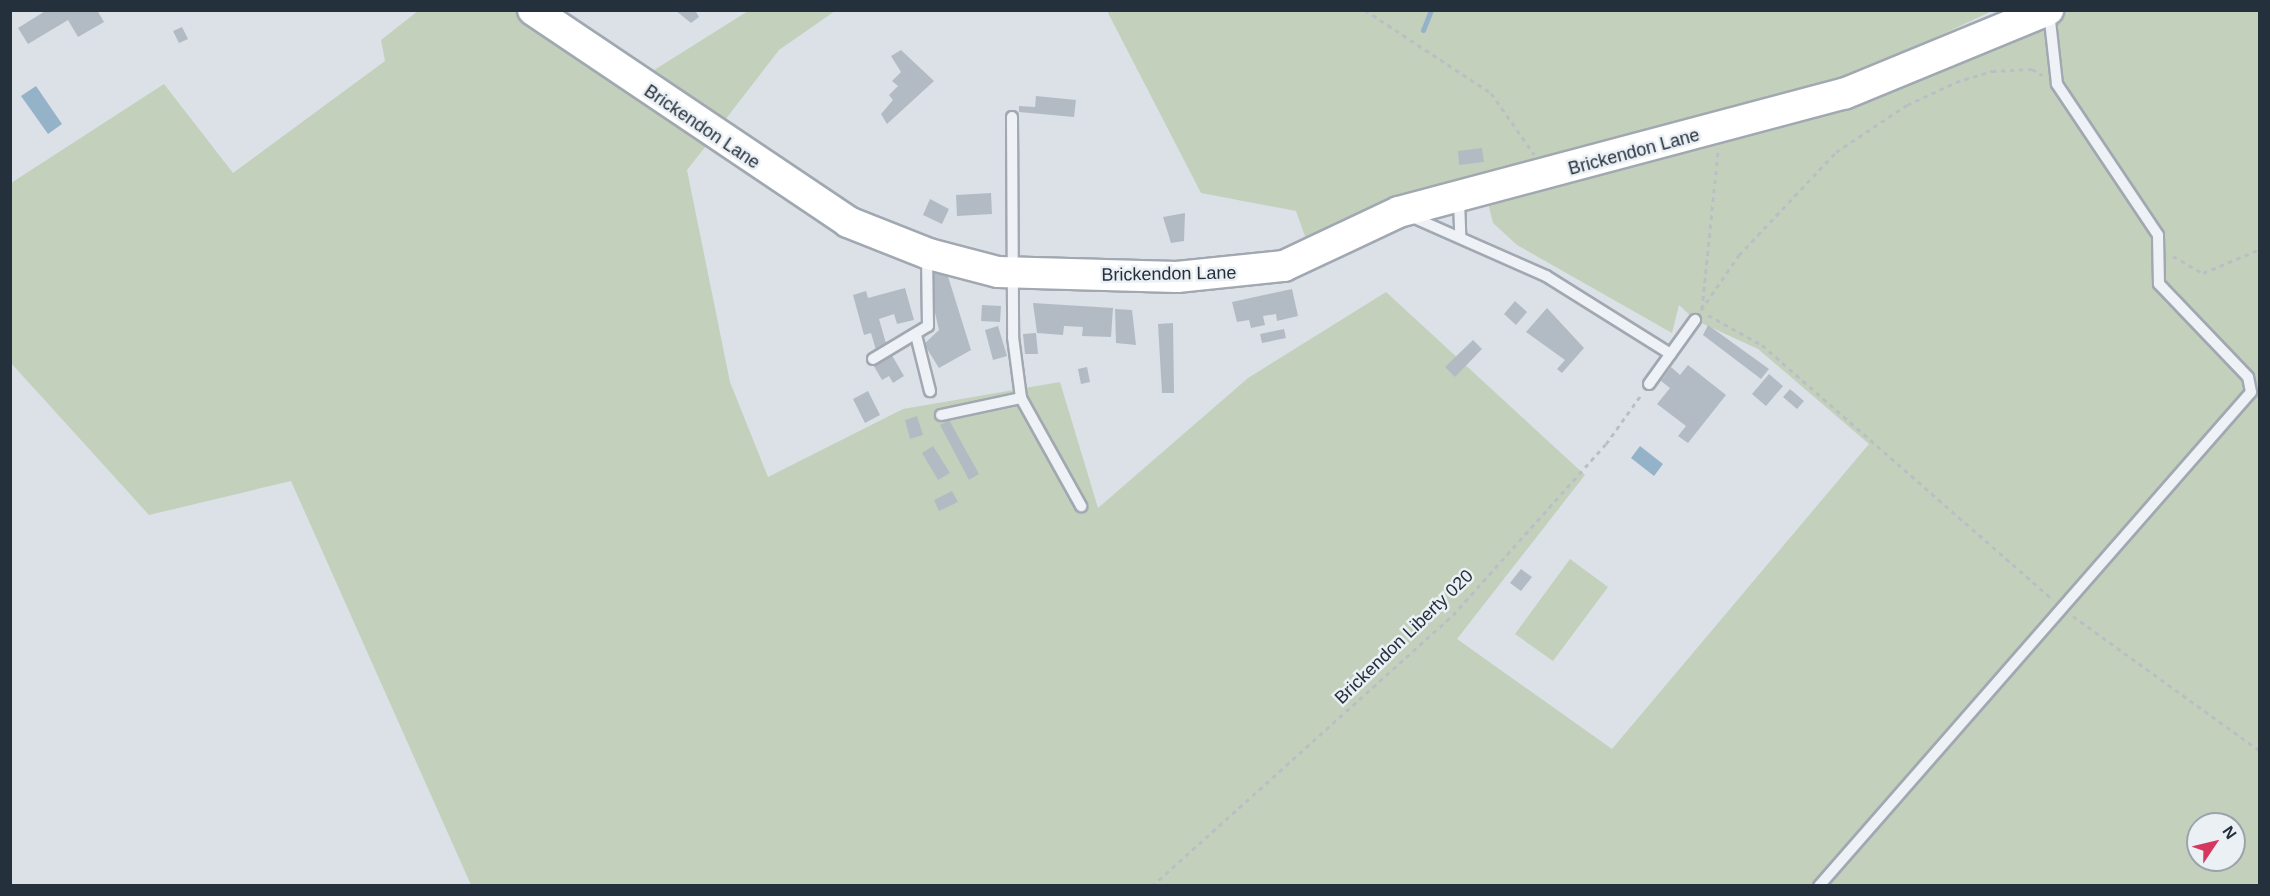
<!DOCTYPE html>
<style>
body{margin:0}
#map{position:relative;width:2270px;height:896px;overflow:hidden;background:#dbe1e7;font-family:Helvetica,sans-serif}
div>[style]{position:absolute}
.green>*{inset:0;background:#c3d1bc}
.water>*{inset:0;background:#94b3c9}
.stream>*{height:5px;margin:-2.5px;padding:0 2.5px;transform-origin:2.5px;border-radius:2.5px;background:#94b3c9}
.building>*{inset:0;background:#b2bbc4}
.path>*{height:3px;margin-top:-1.5px;transform-origin:0;background:repeating-linear-gradient(90deg,#babfc5 0 4.5px,transparent 0 9px)}
.roads{filter:drop-shadow(2px 0 #a1a8b1) drop-shadow(-2px 0 #a1a8b1) drop-shadow(0 2px #a1a8b1) drop-shadow(0 -2px #a1a8b1)}
.lane>*{height:10px;margin:-5px;padding:0 5px;transform-origin:5px;border-radius:5px;background:#eef1f5}
.secondary>*{height:30px;margin:-15px;padding:0 15px;transform-origin:15px;border-radius:15px;background:#fff}
span{translate:-50% -50%;white-space:nowrap;text-align:center;line-height:1.15;-webkit-text-stroke:5px #ebf0f5;paint-order:stroke}
.street-label{font-size:18px;color:#25303d}
.frame{position:absolute;inset:0;border:12px solid #25303d;pointer-events:none}
.north{position:absolute;left:2186px;top:812px;width:60px;height:60px;box-sizing:border-box;background:#ebf0f5;border:2px solid #9ca3ab;border-radius:50%;rotate:55deg;font-size:16px;font-weight:700;line-height:24px;text-align:center;color:#25303d}
.north::after{content:'';display:block;margin:auto;width:21px;height:27px;background:#d5375e;clip-path:polygon(50% 0,100% 100%,50% 72%,0 100%)}
</style>
<div id="map">
<div class="green">
<div style="clip-path:polygon(evenodd,418px 11px,526px 11px,709px 142px,687px 170px,730px 382px,768px 477px,903px 409px,1060px 382px,1098px 508px,1248px 378px,1386px 292px,1585px 475px,1457px 639px,1612px 749px,1869px 444px,1758px 349px,1695px 320px,1679px 305px,1672px 333px,1517px 245px,1493px 223px,1488px 203px,1499px 194px,1615px 171px,1958px 62px,2068px 11px,2259px 11px,2259px 885px,471px 885px,291px 481px,149px 515px,11px 363px,11px 183px,164px 84px,233px 173px,385px 61px,381px 40px,418px 11px,2198px 824px,2234px 824px,2234px 860px,2198px 860px,2198px 824px)"></div>
<div style="clip-path:polygon(748px 11px,835px 11px,779px 50px,725px 120px,651px 72px)"></div>
<div style="clip-path:polygon(1107px 11px,1992px 11px,1856px 75px,1716px 112px,1307px 242px,1296px 211px,1201px 193px)"></div>
<div style="clip-path:polygon(1570px 559px,1608px 587px,1553px 661px,1515px 634px)"></div>
</div>
<div class="water">
<div style="clip-path:polygon(36px 86px,62px 124px,48px 134px,21px 96px)"></div>
<div style="clip-path:polygon(1640px 446px,1663px 464px,1654px 476px,1631px 458px)"></div>
</div>
<div class="stream">
<div style="left:1423px;top:30px;width:22px;rotate:-68deg"></div>
</div>
<div class="building">
<div style="clip-path:polygon(47px 10px,97px 10px,104px 22px,78px 37px,68px 20px,28px 44px,18px 28px)"></div>
<div style="clip-path:polygon(675px 10px,695px 10px,699px 17px,691px 23px)"></div>
<div style="clip-path:polygon(182px 27px,188px 39px,179px 43px,173px 31px)"></div>
<div style="clip-path:polygon(901px 50px,934px 81px,887px 124px,881px 114px,893px 100px,889px 95px,898px 86px,892px 81px,901px 72px,891px 56px)"></div>
<div style="clip-path:polygon(1036px 96px,1076px 100px,1074px 117px,1019px 112px,1019px 106px,1035px 107px)"></div>
<div style="clip-path:polygon(1482px 148px,1484px 162px,1459px 165px,1458px 151px)"></div>
<div style="clip-path:polygon(991px 193px,992px 214px,957px 216px,956px 195px)"></div>
<div style="clip-path:polygon(930px 199px,949px 209px,942px 224px,923px 215px)"></div>
<div style="clip-path:polygon(1185px 213px,1184px 241px,1171px 243px,1163px 217px)"></div>
<div style="clip-path:polygon(946px 270px,971px 350px,939px 368px,924px 344px,939px 330px,926px 274px)"></div>
<div style="clip-path:polygon(905px 288px,914px 320px,897px 324px,894px 314px,879px 319px,887px 347px,876px 350px,871px 333px,864px 335px,853px 295px,866px 291px,868px 298px)"></div>
<div style="clip-path:polygon(1292px 289px,1298px 316px,1277px 321px,1276px 314px,1263px 316px,1265px 325px,1251px 328px,1249px 320px,1237px 322px,1232px 302px)"></div>
<div style="clip-path:polygon(1515px 301px,1527px 312px,1516px 325px,1504px 314px)"></div>
<div style="clip-path:polygon(1033px 303px,1113px 308px,1111px 337px,1082px 336px,1083px 327px,1064px 326px,1063px 335px,1037px 333px)"></div>
<div style="clip-path:polygon(982px 305px,1001px 306px,1000px 322px,981px 321px)"></div>
<div style="clip-path:polygon(1547px 308px,1584px 348px,1562px 373px,1557px 369px,1565px 360px,1526px 332px)"></div>
<div style="clip-path:polygon(1115px 309px,1132px 310px,1136px 345px,1116px 343px)"></div>
<div style="clip-path:polygon(1173px 323px,1174px 393px,1162px 393px,1158px 324px)"></div>
<div style="clip-path:polygon(1708px 325px,1769px 369px,1761px 379px,1703px 335px)"></div>
<div style="clip-path:polygon(998px 326px,1007px 356px,993px 360px,985px 330px)"></div>
<div style="clip-path:polygon(1284px 329px,1286px 338px,1262px 343px,1260px 334px)"></div>
<div style="clip-path:polygon(1036px 333px,1038px 354px,1025px 354px,1023px 334px)"></div>
<div style="clip-path:polygon(1473px 340px,1482px 349px,1455px 377px,1445px 367px)"></div>
<div style="clip-path:polygon(890px 352px,904px 376px,893px 383px,889px 376px,882px 380px,872px 363px)"></div>
<div style="clip-path:polygon(1688px 365px,1726px 395px,1688px 443px,1678px 436px,1686px 426px,1657px 404px,1670px 388px,1661px 381px,1671px 367px,1680px 375px)"></div>
<div style="clip-path:polygon(1087px 367px,1090px 382px,1081px 384px,1078px 369px)"></div>
<div style="clip-path:polygon(1769px 374px,1783px 386px,1766px 406px,1752px 394px)"></div>
<div style="clip-path:polygon(1790px 389px,1804px 401px,1797px 409px,1783px 397px)"></div>
<div style="clip-path:polygon(868px 391px,880px 415px,865px 423px,853px 399px)"></div>
<div style="clip-path:polygon(917px 416px,923px 435px,910px 439px,905px 420px)"></div>
<div style="clip-path:polygon(949px 420px,979px 474px,969px 480px,940px 425px)"></div>
<div style="clip-path:polygon(933px 446px,950px 473px,938px 480px,922px 453px)"></div>
<div style="clip-path:polygon(952px 491px,958px 502px,939px 511px,934px 500px)"></div>
<div style="clip-path:polygon(1521px 569px,1532px 577px,1521px 591px,1510px 583px)"></div>
</div>
<div class="path">
<div style="left:1365px;top:10px;width:151px;rotate:33.4deg"></div>
<div style="left:1491px;top:93px;width:75px;rotate:54.8deg"></div>
<div style="left:2173px;top:256px;width:34px;rotate:30deg"></div>
<div style="left:2203px;top:273px;width:62px;rotate:-22.8deg"></div>
<div style="left:1702px;top:309px;width:159px;rotate:-84.2deg"></div>
<div style="left:1701px;top:310px;width:67px;rotate:-55.4deg"></div>
<div style="left:1739px;top:255px;width:141px;rotate:-46.7deg"></div>
<div style="left:1836px;top:152px;width:85px;rotate:-33.5deg"></div>
<div style="left:1907px;top:105px;width:54px;rotate:-25.1deg"></div>
<div style="left:1956px;top:82px;width:38px;rotate:-17deg"></div>
<div style="left:1992px;top:71px;width:40px;rotate:-2.9deg"></div>
<div style="left:2032px;top:69px;width:12px;rotate:31deg"></div>
<div style="left:1708px;top:315px;width:62px;rotate:29.1deg"></div>
<div style="left:1762px;top:345px;width:384px;rotate:41.2deg"></div>
<div style="left:2073px;top:616px;width:231px;rotate:35.8deg"></div>
<div style="left:1152px;top:886px;width:405px;rotate:-42deg"></div>
<div style="left:1453px;top:615px;width:229px;rotate:-48.2deg"></div>
<div style="left:1606px;top:444px;width:60px;rotate:-54.5deg"></div>
</div>
<div class="roads">
<div class="lane">
<div style="left:1012px;top:117px;width:220px;rotate:89.7deg"></div>
<div style="left:1013px;top:337px;width:62px;rotate:82.5deg"></div>
<div style="left:1021px;top:398px;width:124px;rotate:60.9deg"></div>
<div style="left:1459px;top:199px;width:37px;rotate:88deg"></div>
<div style="left:1410px;top:216px;width:149px;rotate:23.8deg"></div>
<div style="left:1546px;top:276px;width:147px;rotate:32deg"></div>
<div style="left:916px;top:335px;width:58px;rotate:76deg"></div>
<div style="left:873px;top:359px;width:64px;rotate:-31deg"></div>
<div style="left:928px;top:326px;width:70px;rotate:-90.8deg"></div>
<div style="left:1649px;top:384px;width:79px;rotate:-54.3deg"></div>
<div style="left:941px;top:415px;width:82px;rotate:-12deg"></div>
<div style="left:1819px;top:886px;width:656px;rotate:-48.83deg"></div>
<div style="left:2251px;top:392px;width:15px;rotate:-101deg"></div>
<div style="left:2248px;top:377px;width:129px;rotate:-133.7deg"></div>
<div style="left:2159px;top:284px;width:49px;rotate:-91.2deg"></div>
<div style="left:2158px;top:235px;width:182px;rotate:-123.8deg"></div>
<div style="left:2057px;top:84px;width:73px;rotate:-96.3deg"></div>
</div>
<div class="secondary">
<div style="left:533px;top:10px;width:380px;rotate:33.9deg"></div>
<div style="left:848px;top:222px;width:87px;rotate:21.6deg"></div>
<div style="left:929px;top:254px;width:71px;rotate:14.6deg"></div>
<div style="left:998px;top:272px;width:179px;rotate:1.6deg"></div>
<div style="left:1177px;top:277px;width:108px;rotate:-5.9deg"></div>
<div style="left:1284px;top:266px;width:127px;rotate:-25.2deg"></div>
<div style="left:1399px;top:212px;width:460px;rotate:-14.9deg"></div>
<div style="left:1844px;top:94px;width:221px;rotate:-22.4deg"></div>
</div>
</div>
<div class="street-label">
<span style="left:702px;top:127px;rotate:34deg">Brickendon Lane</span>
<span style="left:1634px;top:152px;rotate:-15deg">Brickendon Lane</span>
<span style="left:1169px;top:274px;rotate:-1deg">Brickendon Lane</span>
<span style="left:1404px;top:637px;rotate:-44deg">Brickendon Liberty 020</span>
</div>
<div class="frame"></div>
<div class="north">N</div>
</div>
